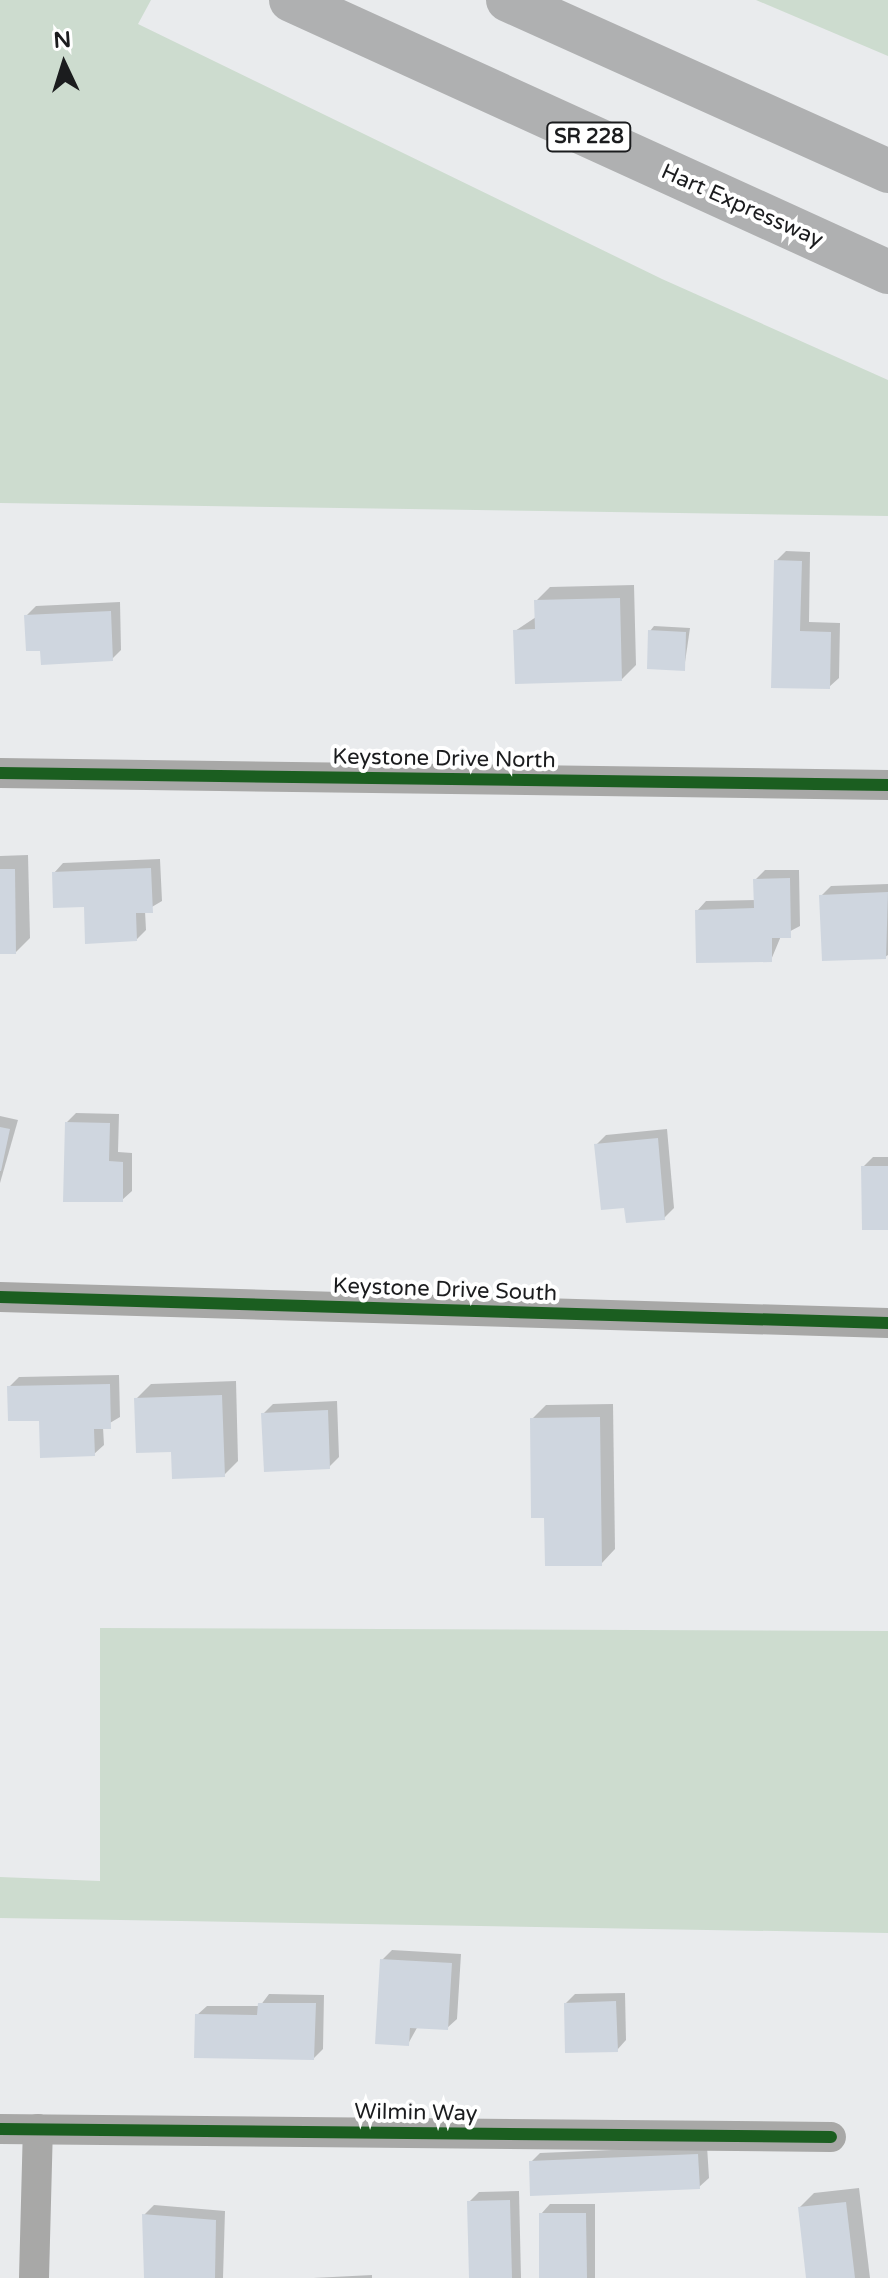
<!DOCTYPE html>
<style>
body{margin:0}
#map{position:relative;width:888px;height:2278px;overflow:hidden;background:#e9ebed;font-family:"Varela Round",sans-serif}
div>[style]{position:absolute}
.green>*{inset:0;background:#cddccf}
.shadow>*{inset:0;background:#0003}
.building>*{inset:0;background:#cfd6df}
.minor>*{height:30px;margin:-15px;padding:0 15px;transform-origin:15px;border-radius:15px;background:#a8a8a7}
.motorway>*{height:44px;margin:-22px;padding:0 22px;transform-origin:22px;border-radius:22px;background:#afb0b1}
.cycleway>*{height:12px;margin:-6px;padding:0 6px;transform-origin:6px;border-radius:6px;background:#1b5e20}
span{translate:-50% -50%;white-space:nowrap;text-align:center;line-height:1.15;-webkit-text-stroke:8px #fff;paint-order:stroke}
.shield-label span{padding:2px 6px;background:#fff;border:2px solid;border-radius:6px;-webkit-text-stroke-width:0}
.shield-label{font-size:20px;color:#1b1c1e;font-weight:700}
.street-label{font-size:22px;color:#1b1c1e}
.north{position:absolute;left:24px;top:24px;width:80px;height:80px;-webkit-text-stroke:6px #fff;paint-order:stroke;rotate:356deg;font-size:22px;font-weight:700;line-height:32px;text-align:center;color:#1b1c1e}
.north::after{content:'';display:block;margin:auto;width:28px;height:36px;background:#1b1c1e;clip-path:polygon(50% 0,100% 100%,50% 72%,0 100%)}
</style>
<div id="map">
<div class="green">
<div style="clip-path:polygon(0 0,151px 0,138px 24px,662px 279px,888px 380px,888px 516px,0 503px)"></div>
<div style="clip-path:polygon(756px 0,888px 0,888px 56px)"></div>
<div style="clip-path:polygon(100px 1628px,888px 1631px,888px 1933px,0 1918px,0 1877px,100px 1881px)"></div>
</div>
<div class="shadow">
<div style="clip-path:polygon(786px 551px,810px 552px,809px 622px,840px 623px,839px 678px,829px 687px,773px 686px,776px 561px)"></div>
<div style="clip-path:polygon(634px 585px,636px 665px,622px 679px,515px 631px,536px 617px,536px 601px,550px 587px)"></div>
<div style="clip-path:polygon(120px 602px,121px 650px,112px 659px,42px 649px,26px 616px,36px 606px)"></div>
<div style="clip-path:polygon(654px 626px,690px 628px,684px 669px,650px 631px)"></div>
<div style="clip-path:polygon(28px 855px,30px 938px,16px 952px,0 952px,0 856px)"></div>
<div style="clip-path:polygon(160px 859px,162px 901px,145px 911px,146px 930px,137px 939px,54px 873px,63px 863px)"></div>
<div style="clip-path:polygon(765px 870px,799px 870px,800px 926px,781px 936px,771px 960px,697px 911px,706px 901px,756px 900px,755px 880px)"></div>
<div style="clip-path:polygon(888px 884px,888px 955px,885px 957px,821px 896px,831px 886px)"></div>
<div style="clip-path:polygon(76px 1113px,119px 1114px,118px 1152px,132px 1153px,132px 1191px,122px 1200px,67px 1122px)"></div>
<div style="clip-path:polygon(0 1116px,18px 1120px,0 1183px)"></div>
<div style="clip-path:polygon(667px 1129px,674px 1208px,664px 1218px,626px 1206px,596px 1145px,606px 1135px)"></div>
<div style="clip-path:polygon(873px 1157px,888px 1157px,888px 1228px,863px 1167px)"></div>
<div style="clip-path:polygon(119px 1375px,120px 1417px,103px 1427px,104px 1445px,94px 1454px,9px 1387px,19px 1377px)"></div>
<div style="clip-path:polygon(236px 1381px,238px 1461px,224px 1475px,173px 1450px,136px 1399px,151px 1384px)"></div>
<div style="clip-path:polygon(337px 1401px,339px 1457px,329px 1467px,263px 1414px,273px 1404px)"></div>
<div style="clip-path:polygon(613px 1404px,615px 1549px,601px 1564px,546px 1516px,532px 1419px,546px 1405px)"></div>
<div style="clip-path:polygon(392px 1950px,461px 1954px,457px 2019px,447px 2028px,418px 2026px,408px 2044px,382px 1960px)"></div>
<div style="clip-path:polygon(625px 1993px,626px 2040px,617px 2050px,566px 2003px,575px 1994px)"></div>
<div style="clip-path:polygon(269px 1994px,324px 1995px,323px 2049px,314px 2058px,197px 2015px,207px 2006px,260px 2006px)"></div>
<div style="clip-path:polygon(707px 2146px,709px 2178px,699px 2187px,531px 2162px,540px 2153px)"></div>
<div style="clip-path:polygon(859px 2188px,870px 2278px,808px 2278px,800px 2207px,814px 2193px)"></div>
<div style="clip-path:polygon(519px 2191px,521px 2278px,471px 2278px,469px 2202px,479px 2192px)"></div>
<div style="clip-path:polygon(550px 2204px,595px 2204px,595px 2278px,541px 2278px,541px 2214px)"></div>
<div style="clip-path:polygon(154px 2205px,225px 2211px,223px 2278px,146px 2278px,144px 2215px)"></div>
<div style="clip-path:polygon(372px 2275px,372px 2278px,313px 2278px)"></div>
</div>
<div class="building">
<div style="clip-path:polygon(774px 560px,802px 561px,800px 631px,831px 632px,830px 689px,771px 688px)"></div>
<div style="clip-path:polygon(620px 598px,622px 681px,515px 684px,513px 630px,535px 629px,534px 600px)"></div>
<div style="clip-path:polygon(111px 611px,113px 661px,41px 665px,40px 651px,26px 651px,24px 615px)"></div>
<div style="clip-path:polygon(648px 630px,686px 632px,685px 671px,647px 669px)"></div>
<div style="clip-path:polygon(151px 868px,153px 913px,136px 913px,137px 941px,85px 944px,84px 907px,53px 908px,52px 872px)"></div>
<div style="clip-path:polygon(0 869px,15px 869px,16px 954px,0 954px)"></div>
<div style="clip-path:polygon(790px 878px,791px 938px,772px 938px,772px 962px,696px 963px,695px 910px,754px 908px,753px 879px)"></div>
<div style="clip-path:polygon(888px 892px,886px 959px,822px 961px,819px 895px)"></div>
<div style="clip-path:polygon(65px 1122px,110px 1123px,109px 1161px,123px 1162px,123px 1202px,63px 1202px)"></div>
<div style="clip-path:polygon(0 1127px,10px 1129px,1px 1171px,0 1171px)"></div>
<div style="clip-path:polygon(658px 1138px,665px 1220px,626px 1223px,624px 1208px,601px 1210px,594px 1144px)"></div>
<div style="clip-path:polygon(861px 1166px,888px 1166px,888px 1230px,862px 1230px)"></div>
<div style="clip-path:polygon(110px 1384px,111px 1429px,94px 1429px,95px 1456px,40px 1458px,39px 1421px,8px 1421px,7px 1386px)"></div>
<div style="clip-path:polygon(222px 1395px,225px 1477px,172px 1479px,171px 1452px,136px 1453px,134px 1398px)"></div>
<div style="clip-path:polygon(328px 1410px,330px 1469px,264px 1472px,261px 1413px)"></div>
<div style="clip-path:polygon(600px 1417px,602px 1566px,545px 1566px,544px 1518px,531px 1518px,530px 1418px)"></div>
<div style="clip-path:polygon(380px 1959px,452px 1963px,448px 2030px,410px 2028px,409px 2046px,375px 2044px)"></div>
<div style="clip-path:polygon(616px 2001px,618px 2052px,565px 2053px,564px 2003px)"></div>
<div style="clip-path:polygon(258px 2003px,316px 2003px,314px 2060px,194px 2058px,195px 2014px,257px 2015px)"></div>
<div style="clip-path:polygon(698px 2154px,700px 2189px,530px 2196px,529px 2161px)"></div>
<div style="clip-path:polygon(510px 2200px,512px 2278px,469px 2278px,467px 2201px)"></div>
<div style="clip-path:polygon(846px 2202px,855px 2278px,806px 2278px,798px 2207px)"></div>
<div style="clip-path:polygon(539px 2213px,586px 2213px,587px 2278px,539px 2278px)"></div>
<div style="clip-path:polygon(142px 2214px,216px 2220px,215px 2278px,144px 2278px)"></div>
</div>
<div class="minor">
<div style="left:0;top:773px;width:888px;rotate:0.77deg"></div>
<div style="left:0;top:1297px;width:888px;rotate:1.68deg"></div>
<div style="left:0;top:2129px;width:831px;rotate:0.55deg"></div>
<div style="left:34px;top:2278px;width:149px;rotate:-88.5deg"></div>
</div>
<div class="motorway">
<div style="left:291px;top:0;width:656px;rotate:24.49deg"></div>
<div style="left:508px;top:0;width:417px;rotate:24.2deg"></div>
</div>
<div class="cycleway">
<div style="left:0;top:773px;width:888px;rotate:0.77deg"></div>
<div style="left:0;top:1297px;width:888px;rotate:1.68deg"></div>
<div style="left:0;top:2129px;width:831px;rotate:0.55deg"></div>
</div>
<div class="shield-label">
<span style="left:589px;top:137px">SR 228</span>
</div>
<div class="street-label">
<span style="left:742px;top:206px;rotate:24deg">Hart Expressway</span>
<span style="left:444px;top:759px;rotate:1deg">Keystone Drive North</span>
<span style="left:445px;top:1290px;rotate:2deg">Keystone Drive South</span>
<span style="left:416px;top:2113px;rotate:1deg">Wilmin Way</span>
</div>
<div class="north">N</div>
</div>
